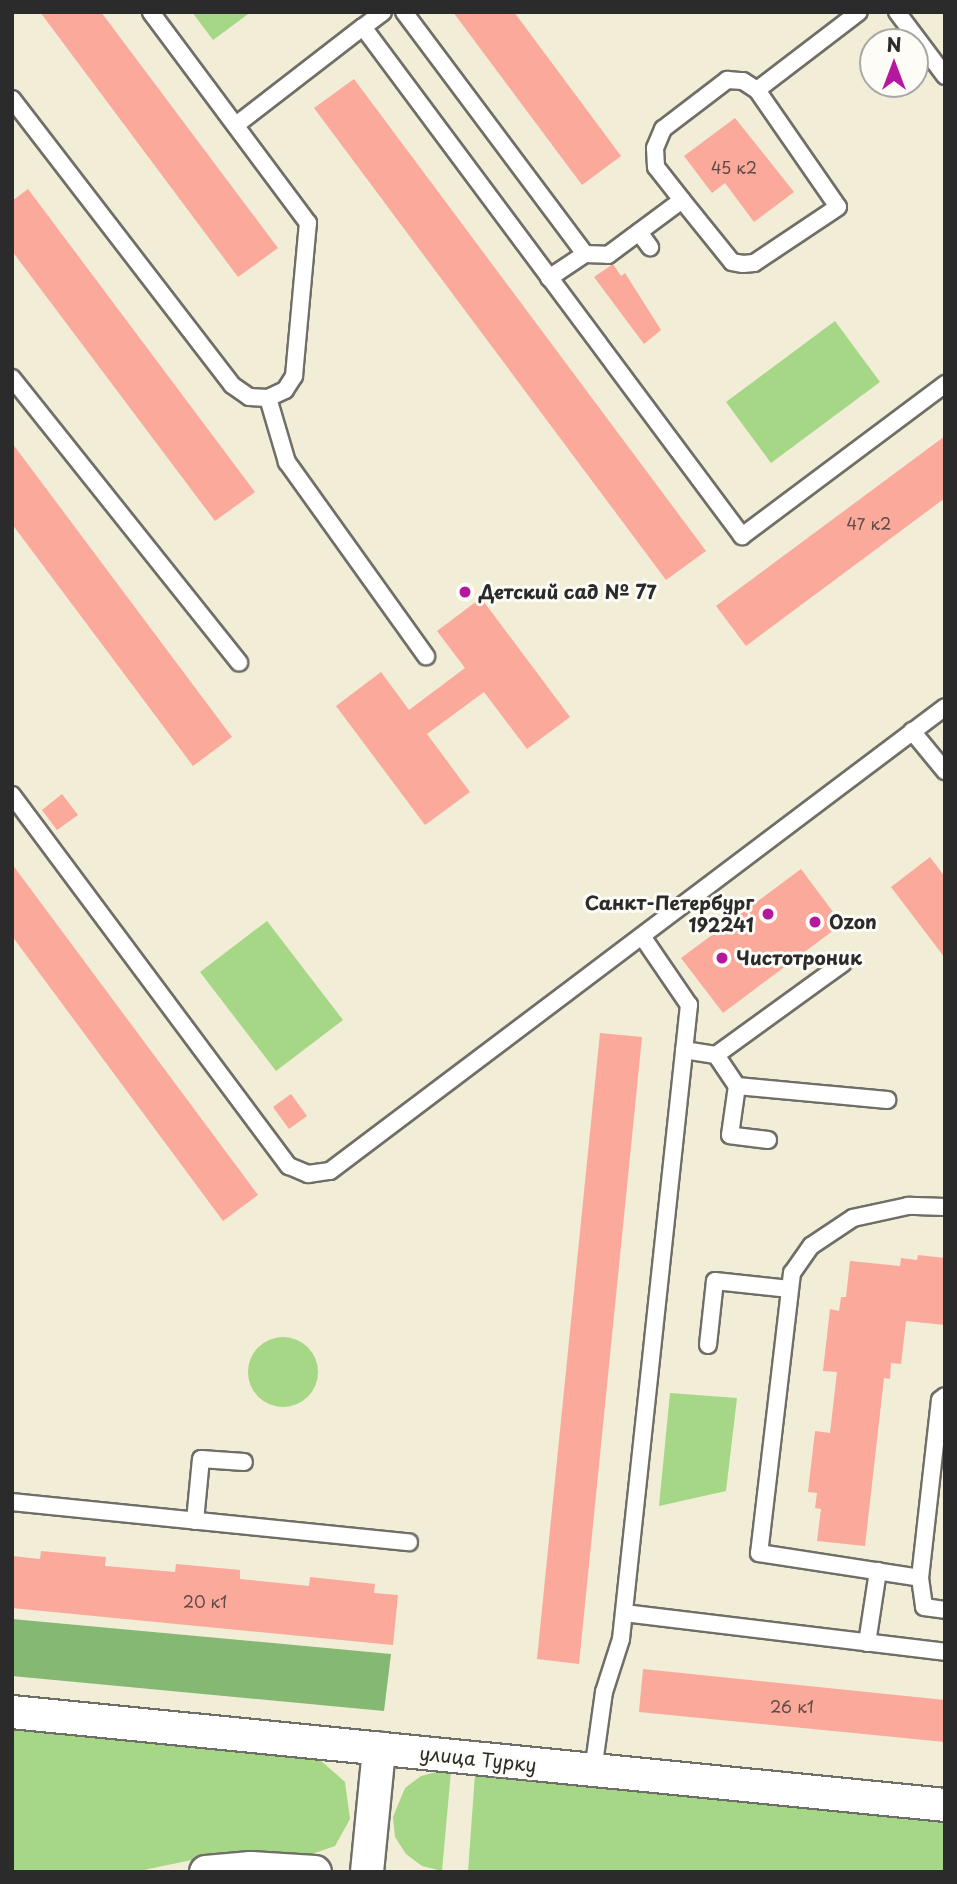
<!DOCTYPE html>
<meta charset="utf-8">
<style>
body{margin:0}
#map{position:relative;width:957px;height:1884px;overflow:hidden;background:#f1edd7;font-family:"Playpen Sans",sans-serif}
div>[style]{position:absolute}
.green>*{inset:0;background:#a6d786}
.round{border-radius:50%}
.forest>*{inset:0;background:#84b873}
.building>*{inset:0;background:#faa99a}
.roads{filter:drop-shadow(2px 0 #706f67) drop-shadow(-2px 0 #706f67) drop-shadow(0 2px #706f67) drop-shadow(0 -2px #706f67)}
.lane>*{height:16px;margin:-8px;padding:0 8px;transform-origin:8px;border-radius:8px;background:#fff}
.street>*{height:32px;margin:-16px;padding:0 16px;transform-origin:16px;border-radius:16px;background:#fff}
.dots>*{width:19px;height:19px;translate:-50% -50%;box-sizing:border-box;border:4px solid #fdfcf7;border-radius:50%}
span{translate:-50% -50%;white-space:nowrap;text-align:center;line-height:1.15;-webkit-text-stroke:6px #fdfcf7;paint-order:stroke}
.number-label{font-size:16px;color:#5f4a47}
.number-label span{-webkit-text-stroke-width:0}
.poi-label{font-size:19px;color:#2b2b2b;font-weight:700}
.left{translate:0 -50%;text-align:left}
.right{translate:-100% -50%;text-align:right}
.street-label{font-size:19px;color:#2b2b2b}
.frame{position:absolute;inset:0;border:14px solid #2b2b2b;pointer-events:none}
.north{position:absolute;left:859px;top:28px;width:70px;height:70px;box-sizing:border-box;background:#fdfcf7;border:2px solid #a9a8a5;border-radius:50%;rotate:0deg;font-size:19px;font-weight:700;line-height:28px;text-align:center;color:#2b2b2b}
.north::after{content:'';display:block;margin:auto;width:24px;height:32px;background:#b5179e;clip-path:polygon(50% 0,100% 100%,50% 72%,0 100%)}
</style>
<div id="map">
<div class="green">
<div style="clip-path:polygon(192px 12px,251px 12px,213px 40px)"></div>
<div style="clip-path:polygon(835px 321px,880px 382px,771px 463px,726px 402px)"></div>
<div style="clip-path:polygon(267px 921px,343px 1020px,276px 1071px,200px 972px)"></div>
<div class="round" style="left:248px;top:1337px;width:70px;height:70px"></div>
<div style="clip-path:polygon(670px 1393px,737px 1398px,726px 1491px,659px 1506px)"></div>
<div style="clip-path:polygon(12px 1729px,319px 1759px,345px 1782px,350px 1819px,335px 1846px,309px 1855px,211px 1856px,134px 1872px,12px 1872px)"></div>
<div style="clip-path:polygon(440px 1771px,451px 1771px,442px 1871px,422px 1866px,406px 1854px,395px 1837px,393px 1817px,405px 1788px,421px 1776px)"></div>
<div style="clip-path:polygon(475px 1774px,945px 1821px,945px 1872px,468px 1872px)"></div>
</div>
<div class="forest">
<div style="clip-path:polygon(12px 1619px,391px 1654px,384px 1711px,12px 1676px)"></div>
</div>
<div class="building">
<div style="clip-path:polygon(40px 12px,101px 12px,278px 248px,238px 277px)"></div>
<div style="clip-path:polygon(453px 12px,514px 12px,621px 156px,582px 185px)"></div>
<div style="clip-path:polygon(354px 79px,706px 551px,666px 580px,314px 108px)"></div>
<div style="clip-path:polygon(735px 118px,794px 192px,754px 222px,725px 183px,712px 193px,684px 156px)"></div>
<div style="clip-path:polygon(28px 189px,255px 492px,215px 521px,12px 251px,12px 201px)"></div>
<div style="clip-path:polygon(613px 264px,621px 276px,625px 273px,661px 330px,644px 344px,594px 277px)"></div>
<div style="clip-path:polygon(945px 436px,945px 498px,746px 646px,716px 606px)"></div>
<div style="clip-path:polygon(12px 443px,232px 737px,193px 766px,12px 524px)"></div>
<div style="clip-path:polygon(481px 598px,570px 717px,527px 749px,484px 692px,427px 734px,470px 792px,425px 825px,336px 706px,381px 672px,409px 710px,465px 668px,437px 631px)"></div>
<div style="clip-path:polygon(62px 794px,78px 815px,57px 830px,42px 810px)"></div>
<div style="clip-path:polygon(930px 857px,945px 877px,945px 958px,891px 887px)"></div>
<div style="clip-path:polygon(12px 864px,258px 1195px,223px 1221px,12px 936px)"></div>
<div style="clip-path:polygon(801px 869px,842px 924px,723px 1013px,681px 958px)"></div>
<div style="clip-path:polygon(600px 1033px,642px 1037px,579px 1664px,537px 1659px)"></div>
<div style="clip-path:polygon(291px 1094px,307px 1116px,289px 1129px,273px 1107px)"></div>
<div style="clip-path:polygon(918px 1255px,945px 1258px,945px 1325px,906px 1321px,901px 1364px,891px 1363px,890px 1379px,884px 1378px,865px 1546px,817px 1541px,821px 1509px,815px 1508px,817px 1493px,808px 1492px,815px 1431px,830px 1433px,837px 1372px,823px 1371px,830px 1309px,839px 1311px,841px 1297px,846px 1297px,850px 1261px,900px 1266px,901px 1258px,917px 1260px)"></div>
<div style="clip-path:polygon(41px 1551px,106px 1557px,105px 1566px,175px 1572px,176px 1564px,240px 1570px,240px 1579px,309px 1586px,310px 1577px,375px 1584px,374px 1593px,398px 1595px,393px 1645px,12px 1608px,12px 1556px,40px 1559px)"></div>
<div style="clip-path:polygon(643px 1669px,945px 1700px,945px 1742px,639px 1712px)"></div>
</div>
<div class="roads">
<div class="lane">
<div style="left:383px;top:12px;width:25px;rotate:143deg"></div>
<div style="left:363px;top:27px;width:635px;rotate:53.33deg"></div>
<div style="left:742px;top:536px;width:254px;rotate:-36.8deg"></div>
<div style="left:404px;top:12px;width:302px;rotate:53.2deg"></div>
<div style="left:585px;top:254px;width:23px;rotate:2deg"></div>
<div style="left:608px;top:255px;width:92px;rotate:-36.6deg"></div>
<div style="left:682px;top:200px;width:42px;rotate:-128.2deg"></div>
<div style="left:656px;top:167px;width:19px;rotate:-93deg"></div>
<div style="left:655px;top:148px;width:21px;rotate:-67deg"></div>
<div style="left:663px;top:129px;width:81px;rotate:-37.4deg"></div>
<div style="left:727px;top:80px;width:16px;rotate:4deg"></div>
<div style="left:743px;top:81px;width:17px;rotate:33deg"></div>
<div style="left:757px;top:90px;width:142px;rotate:55.3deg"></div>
<div style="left:838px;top:207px;width:101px;rotate:146.3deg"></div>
<div style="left:754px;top:263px;width:11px;rotate:175deg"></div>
<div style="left:743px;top:264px;width:11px;rotate:-170deg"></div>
<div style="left:732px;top:262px;width:80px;rotate:-128.9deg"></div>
<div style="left:897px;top:12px;width:80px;rotate:53.1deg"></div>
<div style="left:757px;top:90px;width:128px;rotate:-37.4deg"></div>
<div style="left:12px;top:99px;width:361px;rotate:52.4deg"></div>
<div style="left:232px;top:385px;width:21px;rotate:35deg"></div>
<div style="left:249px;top:397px;width:19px;rotate:3deg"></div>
<div style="left:268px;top:398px;width:19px;rotate:-25deg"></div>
<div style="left:285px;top:390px;width:17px;rotate:-57deg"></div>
<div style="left:294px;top:376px;width:154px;rotate:-84.8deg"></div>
<div style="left:308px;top:223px;width:263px;rotate:-126.7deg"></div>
<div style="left:236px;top:125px;width:160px;rotate:-37.7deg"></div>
<div style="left:639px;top:232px;width:19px;rotate:54deg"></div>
<div style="left:549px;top:278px;width:43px;rotate:-33.7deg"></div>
<div style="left:12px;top:378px;width:364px;rotate:51.4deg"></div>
<div style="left:268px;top:398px;width:67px;rotate:73.5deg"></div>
<div style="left:287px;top:462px;width:239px;rotate:54.4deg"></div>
<div style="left:912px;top:731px;width:52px;rotate:50.5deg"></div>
<div style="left:12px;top:795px;width:463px;rotate:53.3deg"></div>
<div style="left:289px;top:1166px;width:21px;rotate:23deg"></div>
<div style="left:308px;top:1174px;width:22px;rotate:-8deg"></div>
<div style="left:330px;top:1171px;width:770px;rotate:-37.03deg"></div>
<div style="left:684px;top:1050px;width:32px;rotate:9deg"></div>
<div style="left:716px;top:1055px;width:37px;rotate:56deg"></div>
<div style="left:716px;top:1055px;width:157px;rotate:-35.9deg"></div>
<div style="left:768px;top:1140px;width:38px;rotate:-173deg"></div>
<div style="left:730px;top:1135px;width:49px;rotate:-81.9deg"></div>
<div style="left:737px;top:1086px;width:151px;rotate:5.3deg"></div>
<div style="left:945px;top:1207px;width:37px;rotate:-178deg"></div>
<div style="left:908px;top:1206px;width:56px;rotate:167.7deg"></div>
<div style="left:853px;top:1218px;width:50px;rotate:146.3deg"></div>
<div style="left:811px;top:1246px;width:33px;rotate:125deg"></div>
<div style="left:792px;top:1273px;width:282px;rotate:96.7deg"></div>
<div style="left:759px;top:1553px;width:163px;rotate:8.8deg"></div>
<div style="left:920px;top:1578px;width:29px;rotate:82deg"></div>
<div style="left:924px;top:1607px;width:21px;rotate:8deg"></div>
<div style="left:708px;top:1345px;width:64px;rotate:-83.8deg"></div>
<div style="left:715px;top:1281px;width:75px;rotate:6.1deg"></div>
<div style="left:12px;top:1502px;width:399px;rotate:5.8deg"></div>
<div style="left:195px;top:1521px;width:62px;rotate:-84.5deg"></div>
<div style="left:201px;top:1459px;width:43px;rotate:4deg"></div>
<div style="left:920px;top:1578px;width:179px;rotate:-83.6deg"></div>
<div style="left:940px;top:1400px;width:6px;rotate:-39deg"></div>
<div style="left:624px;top:1613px;width:323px;rotate:6.9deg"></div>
<div style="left:867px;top:1643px;width:73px;rotate:-81.3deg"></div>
<div style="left:593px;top:1771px;width:80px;rotate:-82.1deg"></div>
<div style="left:604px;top:1692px;width:56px;rotate:-72.2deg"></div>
<div style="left:621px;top:1639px;width:638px;rotate:-83.88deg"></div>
<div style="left:689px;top:1005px;width:83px;rotate:-124.3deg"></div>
</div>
<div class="street">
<div style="left:12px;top:1712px;width:938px;rotate:5.69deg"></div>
<div style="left:206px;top:1872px;width:45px;rotate:-5.1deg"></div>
<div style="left:251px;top:1868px;width:64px;rotate:3.6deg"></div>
<div style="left:367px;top:1872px;width:124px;rotate:-84.4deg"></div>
</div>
</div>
<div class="dots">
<div style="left:465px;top:592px;background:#b5179e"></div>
<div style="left:768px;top:914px;background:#b5179e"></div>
<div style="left:815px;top:922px;background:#b5179e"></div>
<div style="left:722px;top:958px;background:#b5179e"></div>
</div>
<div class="number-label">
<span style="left:734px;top:167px">45 к2</span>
<span style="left:869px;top:523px">47 к2</span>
<span style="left:205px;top:1601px">20 к1</span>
<span style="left:792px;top:1706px">26 к1</span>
</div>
<div class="poi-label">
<span class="left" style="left:479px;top:592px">Детский сад № 77</span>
<span class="right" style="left:754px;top:914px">Санкт-Петербург<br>192241</span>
<span class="left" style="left:829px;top:922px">Ozon</span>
<span class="left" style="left:736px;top:958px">Чистотроник</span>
</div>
<div class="street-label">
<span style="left:478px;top:1759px;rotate:6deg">улица Турку</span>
</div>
<div class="frame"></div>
<div class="north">N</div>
</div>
